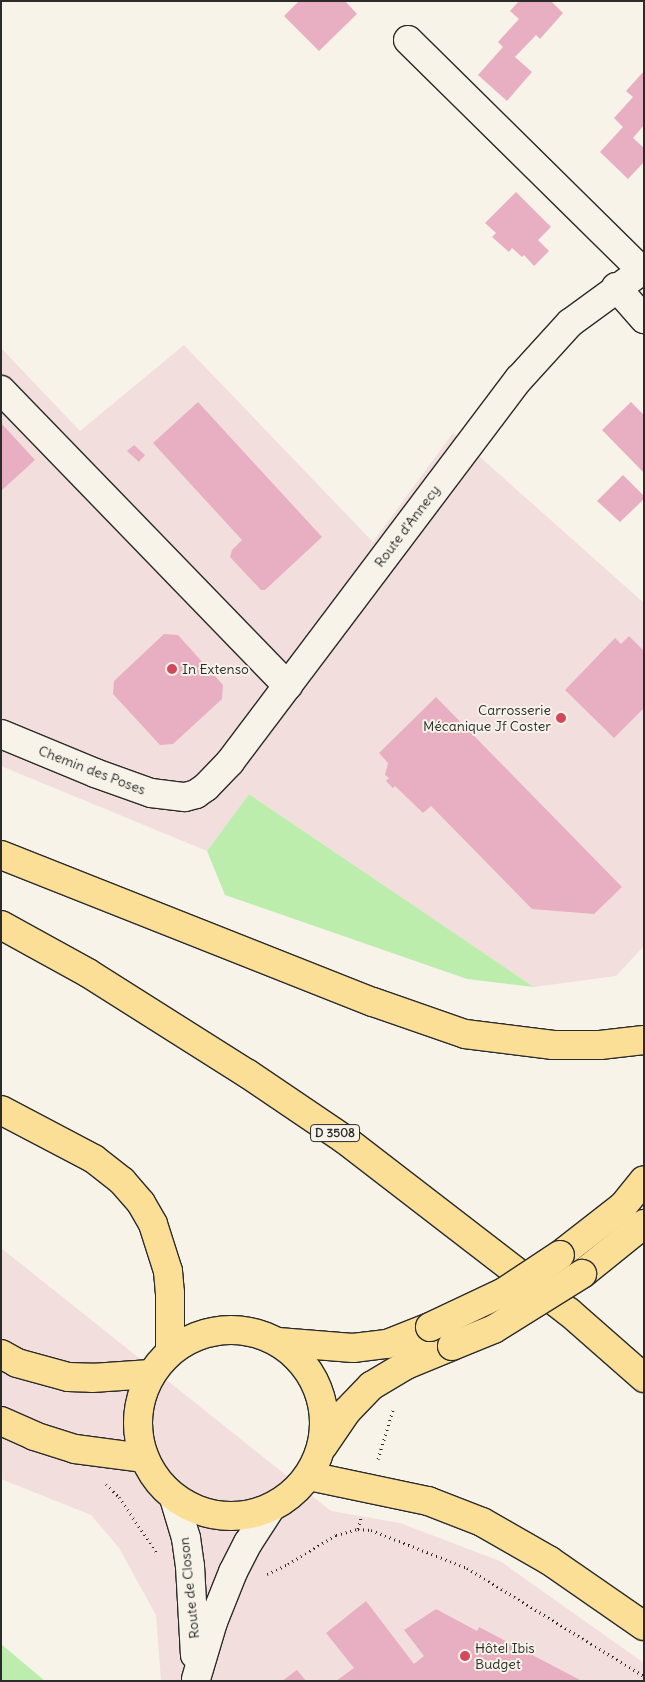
<!DOCTYPE html>
<meta charset="utf-8">
<style>
body{margin:0}
#map{position:relative;width:645px;height:1682px;overflow:hidden;background:#f7f3e8;font-family:Delius,sans-serif}
div>[style]{position:absolute}
.built>*{inset:0;background:#f2dfdd}
.green>*{inset:0;background:#bcedad}
.building>*{inset:0;background:#e8afc2}
.path>*{height:3px;margin-top:-1.5px;transform-origin:0;background:repeating-linear-gradient(90deg,#2b2b2b 0 1px,transparent 0 5px)}
.roads{filter:drop-shadow(1px 0 #2b2b2b) drop-shadow(-1px 0 #2b2b2b) drop-shadow(0 1px #2b2b2b) drop-shadow(0 -1px #2b2b2b)}
.minor>*{height:28px;margin:-14px;padding:0 14px;transform-origin:14px;border-radius:14px;background:#f7f3e8}
.major>*{height:28px;margin:-14px;padding:0 14px;transform-origin:14px;border-radius:14px;background:#fbdf96}
.major>.ring{margin:-14px;padding:0;box-sizing:content-box;background:none;border:28px solid #fbdf96;border-radius:50%}
.highway>*{height:28px;margin:-14px;padding:0 14px;transform-origin:14px;border-radius:14px;background:#fbdf96}
.bridges{filter:drop-shadow(1px 0 #2b2b2b) drop-shadow(-1px 0 #2b2b2b) drop-shadow(0 1px #2b2b2b) drop-shadow(0 -1px #2b2b2b)}
.major-bridge>*{height:28px;margin:-14px;padding:0 14px;transform-origin:14px;border-radius:14px;background:#fbdf96}
.dots>*{width:14px;height:14px;translate:-50% -50%;box-sizing:border-box;border:2px solid #f7f3e8;border-radius:50%}
span{translate:-50% -50%;white-space:nowrap;text-align:center;line-height:1.15;-webkit-text-stroke:4px #f7f3e8;paint-order:stroke}
.shield-label span{padding:1px 4px;background:#f7f3e8;border:1px solid;border-radius:4px;-webkit-text-stroke-width:0}
.shield-label{font-size:12px;color:#2b2b2b;font-weight:700}
.street-label{font-size:14px;color:#2b2b2b}
.poi-label{font-size:14px;color:#2b2b2b}
.left{translate:0 -50%;text-align:left}
.right{translate:-100% -50%;text-align:right}
.frame{position:absolute;inset:0;border:2px solid #2b2b2b;pointer-events:none}
</style>
<div id="map">
<div class="built">
<div style="clip-path:polygon(184px 345px,373px 542px,453px 433px,644px 603px,644px 946px,616px 976px,534px 987px,249px 794px,207px 851px,1px 766px,1px 348px,80px 431px)"></div>
<div style="clip-path:polygon(1px 1248px,331px 1511px,400px 1523px,500px 1561px,644px 1663px,644px 1681px,161px 1681px,156px 1615px,119px 1548px,91px 1515px,1px 1479px)"></div>
</div>
<div class="green">
<div style="clip-path:polygon(249px 794px,534px 987px,467px 979px,225px 895px,207px 851px)"></div>
<div style="clip-path:polygon(1px 1644px,45px 1681px,1px 1681px)"></div>
</div>
<div class="building">
<div style="clip-path:polygon(299px 1px,345px 1px,357px 14px,319px 51px,284px 16px)"></div>
<div style="clip-path:polygon(519px 1px,551px 1px,563px 13px,540px 39px,536px 35px,515px 57px,532px 72px,507px 101px,478px 75px,503px 47px,498px 42px,519px 19px,510px 11px)"></div>
<div style="clip-path:polygon(644px 71px,644px 125px,633px 138px,644px 148px,644px 162px,628px 179px,600px 152px,623px 127px,614px 118px,633px 97px,626px 91px)"></div>
<div style="clip-path:polygon(516px 192px,551px 227px,538px 240px,549px 251px,534px 266px,524px 255px,522px 257px,512px 248px,509px 252px,492px 237px,496px 233px,485px 223px)"></div>
<div style="clip-path:polygon(198px 402px,322px 537px,265px 590px,261px 590px,230px 557px,232px 550px,242px 540px,153px 443px)"></div>
<div style="clip-path:polygon(631px 402px,644px 415px,644px 473px,602px 430px)"></div>
<div style="clip-path:polygon(1px 423px,35px 460px,1px 491px)"></div>
<div style="clip-path:polygon(134px 445px,145px 455px,139px 462px,127px 451px)"></div>
<div style="clip-path:polygon(623px 475px,644px 496px,644px 499px,620px 522px,597px 501px)"></div>
<div style="clip-path:polygon(164px 634px,178px 635px,223px 685px,222px 699px,173px 744px,160px 745px,113px 694px,114px 681px)"></div>
<div style="clip-path:polygon(629px 636px,644px 651px,644px 708px,614px 738px,565px 690px,615px 638px,621px 644px)"></div>
<div style="clip-path:polygon(436px 697px,622px 887px,594px 914px,532px 909px,431px 806px,423px 813px,395px 786px,393px 788px,386px 781px,389px 778px,385px 775px,388px 763px,379px 753px)"></div>
<div style="clip-path:polygon(366px 1601px,414px 1664px,424px 1656px,404px 1630px,436px 1609px,477px 1631px,479px 1627px,582px 1681px,336px 1681px,354px 1668px,326px 1633px)"></div>
<div style="clip-path:polygon(297px 1670px,306px 1681px,282px 1681px)"></div>
</div>
<div class="path">
<div style="left:378px;top:1459px;width:51px;rotate:-73deg"></div>
<div style="left:106px;top:1484px;width:18px;rotate:45deg"></div>
<div style="left:119px;top:1497px;width:68px;rotate:55.8deg"></div>
<div style="left:358px;top:1529px;width:11px;rotate:-75deg"></div>
<div style="left:267px;top:1574px;width:23px;rotate:-25deg"></div>
<div style="left:288px;top:1564px;width:56px;rotate:-31.1deg"></div>
<div style="left:336px;top:1535px;width:23px;rotate:-15deg"></div>
<div style="left:358px;top:1529px;width:13px;rotate:4deg"></div>
<div style="left:371px;top:1530px;width:103px;rotate:21.6deg"></div>
<div style="left:467px;top:1568px;width:207px;rotate:31.4deg"></div>
</div>
<div class="roads">
<div class="minor">
<div style="left:408px;top:40px;width:327px;rotate:44.6deg"></div>
<div style="left:616px;top:287px;width:43px;rotate:48.8deg"></div>
<div style="left:1px;top:390px;width:412px;rotate:45.9deg"></div>
<div style="left:1px;top:734px;width:102px;rotate:22.5deg"></div>
<div style="left:95px;top:773px;width:59px;rotate:19.7deg"></div>
<div style="left:151px;top:793px;width:34px;rotate:7deg"></div>
<div style="left:185px;top:797px;width:11px;rotate:-15deg"></div>
<div style="left:196px;top:794px;width:12px;rotate:-35deg"></div>
<div style="left:206px;top:787px;width:35px;rotate:-46deg"></div>
<div style="left:230px;top:762px;width:480px;rotate:-53deg"></div>
<div style="left:519px;top:379px;width:76px;rotate:-47.7deg"></div>
<div style="left:570px;top:323px;width:92px;rotate:-36.1deg"></div>
<div style="left:174px;top:1498px;width:42px;rotate:73.3deg"></div>
<div style="left:186px;top:1538px;width:28px;rotate:82deg"></div>
<div style="left:190px;top:1566px;width:89px;rotate:86.8deg"></div>
<div style="left:196px;top:1679px;width:59px;rotate:-73.4deg"></div>
<div style="left:213px;top:1622px;width:54px;rotate:-68.2deg"></div>
<div style="left:233px;top:1572px;width:33px;rotate:-63deg"></div>
<div style="left:248px;top:1543px;width:40px;rotate:-57.1deg"></div>
</div>
<div class="major">
<div style="left:560px;top:1255px;width:80px;rotate:-37.9deg"></div>
<div style="left:623px;top:1206px;width:33px;rotate:-51deg"></div>
<div style="left:582px;top:1274px;width:80px;rotate:-38.9deg"></div>
<div class="ring" style="left:138px;top:1330px;width:158px;height:158px"></div>
<div style="left:278px;top:1342px;width:75px;rotate:4.6deg"></div>
<div style="left:353px;top:1348px;width:34px;rotate:-7deg"></div>
<div style="left:387px;top:1344px;width:46px;rotate:-21.6deg"></div>
<div style="left:1px;top:1354px;width:18px;rotate:29deg"></div>
<div style="left:17px;top:1363px;width:53px;rotate:15.4deg"></div>
<div style="left:68px;top:1377px;width:24px;rotate:2deg"></div>
<div style="left:92px;top:1378px;width:59px;rotate:-3.9deg"></div>
<div style="left:1px;top:1421px;width:36px;rotate:24deg"></div>
<div style="left:34px;top:1436px;width:43px;rotate:17.6deg"></div>
<div style="left:75px;top:1449px;width:70px;rotate:7.4deg"></div>
<div style="left:323px;top:1446px;width:42px;rotate:-55.6deg"></div>
<div style="left:347px;top:1411px;width:35px;rotate:-46deg"></div>
<div style="left:371px;top:1386px;width:41px;rotate:-31deg"></div>
<div style="left:406px;top:1365px;width:50px;rotate:-22.4deg"></div>
</div>
<div class="highway">
<div style="left:1px;top:855px;width:400px;rotate:21.6deg"></div>
<div style="left:373px;top:1002px;width:97px;rotate:19.2deg"></div>
<div style="left:465px;top:1034px;width:89px;rotate:7.1deg"></div>
<div style="left:553px;top:1045px;width:47px"></div>
<div style="left:600px;top:1045px;width:44px;rotate:-6.5deg"></div>
<div style="left:1px;top:925px;width:99px;rotate:28.9deg"></div>
<div style="left:88px;top:973px;width:189px;rotate:32.3deg"></div>
<div style="left:248px;top:1074px;width:116px;rotate:34.1deg"></div>
<div style="left:344px;top:1139px;width:284px;rotate:37.6deg"></div>
<div style="left:569px;top:1312px;width:100px;rotate:41.3deg"></div>
<div style="left:1px;top:1110px;width:105px;rotate:27.8deg"></div>
<div style="left:94px;top:1159px;width:36px;rotate:38deg"></div>
<div style="left:122px;top:1181px;width:29px;rotate:49deg"></div>
<div style="left:141px;top:1203px;width:24px;rotate:60deg"></div>
<div style="left:153px;top:1224px;width:49px;rotate:72.3deg"></div>
<div style="left:168px;top:1271px;width:22px;rotate:85deg"></div>
<div style="left:170px;top:1293px;width:59px;rotate:90deg"></div>
<div style="left:309px;top:1476px;width:122px;rotate:11.9deg"></div>
<div style="left:428px;top:1501px;width:58px;rotate:21.3deg"></div>
<div style="left:482px;top:1522px;width:78px;rotate:29.8deg"></div>
<div style="left:550px;top:1561px;width:114px;rotate:34.7deg"></div>
</div>
</div>
<div class="bridges">
<div class="major-bridge">
<div style="left:430px;top:1327px;width:82px;rotate:-25.3deg"></div>
<div style="left:504px;top:1292px;width:67px;rotate:-33.5deg"></div>
<div style="left:452px;top:1346px;width:45px;rotate:-22deg"></div>
<div style="left:494px;top:1329px;width:104px;rotate:-32deg"></div>
</div>
</div>
<div class="dots">
<div style="left:172px;top:669px;background:#d1495b"></div>
<div style="left:561px;top:718px;background:#d1495b"></div>
<div style="left:465px;top:1656px;background:#d1495b"></div>
</div>
<div class="shield-label">
<span style="left:335px;top:1133px">D 3508</span>
</div>
<div class="street-label">
<span style="left:407px;top:526px;rotate:-53deg">Route d'Annecy</span>
<span style="left:92px;top:770px;rotate:21deg">Chemin des Poses</span>
<span style="left:189px;top:1588px;rotate:-96deg">Route de Closon</span>
</div>
<div class="poi-label">
<span class="left" style="left:182px;top:669px">In Extenso</span>
<span class="right" style="left:551px;top:718px">Carrosserie<br>Mécanique Jf Coster</span>
<span class="left" style="left:475px;top:1656px">Hôtel Ibis<br>Budget</span>
</div>
<div class="frame"></div>
</div>
